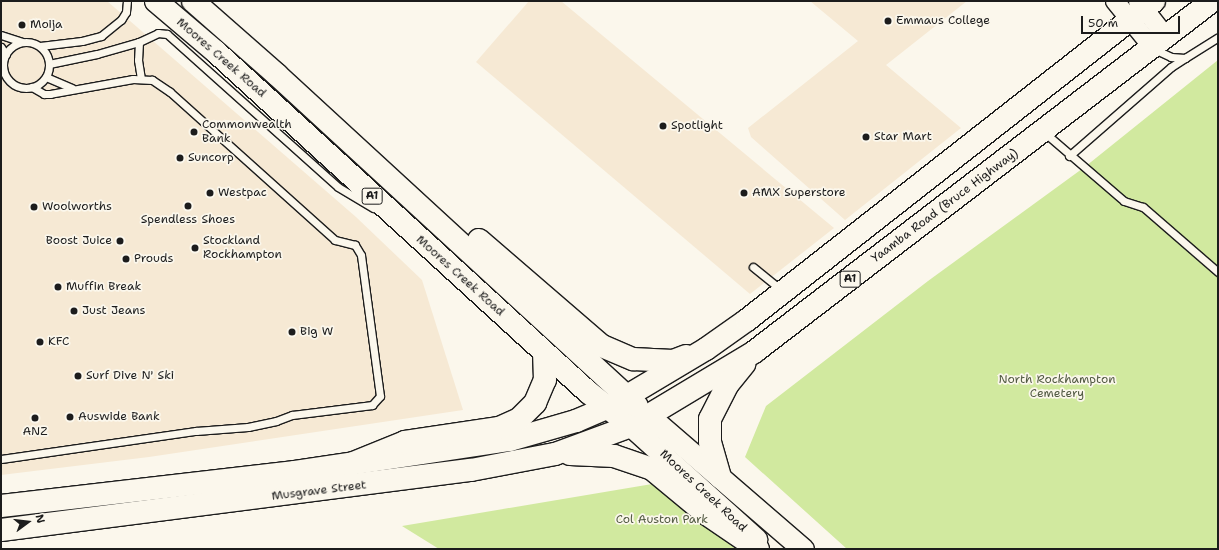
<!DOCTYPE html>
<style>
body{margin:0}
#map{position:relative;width:1219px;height:550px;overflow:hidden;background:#fbf7ec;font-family:"Shantell Sans",sans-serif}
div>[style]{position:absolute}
.built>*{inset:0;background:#f6e9d4}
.green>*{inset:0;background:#d1e99f}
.roads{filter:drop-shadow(1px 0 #1c1c1c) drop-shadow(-1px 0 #1c1c1c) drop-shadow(0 1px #1c1c1c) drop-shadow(0 -1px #1c1c1c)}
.service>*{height:7px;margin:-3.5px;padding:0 3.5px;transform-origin:3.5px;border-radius:3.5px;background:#fbf7ec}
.service>.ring{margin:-3.5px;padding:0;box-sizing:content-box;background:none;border:7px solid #fbf7ec;border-radius:50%}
.tertiary>*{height:18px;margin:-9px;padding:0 9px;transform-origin:9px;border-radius:9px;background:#fbf7ec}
.secondary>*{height:21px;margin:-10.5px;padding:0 10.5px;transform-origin:10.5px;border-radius:10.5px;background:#fbf7ec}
.primary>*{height:22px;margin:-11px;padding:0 11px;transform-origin:11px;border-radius:11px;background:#fbf7ec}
.trunk>*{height:22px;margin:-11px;padding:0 11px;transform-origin:11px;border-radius:11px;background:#fbf7ec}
.dots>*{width:11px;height:11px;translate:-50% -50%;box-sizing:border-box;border:2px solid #fbf7ec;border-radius:50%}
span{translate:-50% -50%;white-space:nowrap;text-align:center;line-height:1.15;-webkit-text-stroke:3.5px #fbf7ec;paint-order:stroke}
.shield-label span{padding:1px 3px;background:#fbf7ec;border:1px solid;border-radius:3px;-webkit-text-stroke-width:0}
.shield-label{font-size:11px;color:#1c1c1c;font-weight:700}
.poi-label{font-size:12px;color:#1c1c1c}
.left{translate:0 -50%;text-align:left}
.right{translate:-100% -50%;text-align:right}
.street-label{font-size:12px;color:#1c1c1c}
.park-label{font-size:12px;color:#525a43}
.frame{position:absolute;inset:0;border:2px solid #1c1c1c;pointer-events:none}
.north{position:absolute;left:8px;top:502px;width:40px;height:40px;-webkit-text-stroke:3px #fbf7ec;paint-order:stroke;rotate:75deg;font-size:11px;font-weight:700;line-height:16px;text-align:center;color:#1c1c1c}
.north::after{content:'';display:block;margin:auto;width:14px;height:18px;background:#1c1c1c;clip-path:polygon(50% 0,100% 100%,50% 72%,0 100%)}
.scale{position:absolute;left:1081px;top:16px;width:99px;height:18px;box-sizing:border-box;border:2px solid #1c1c1c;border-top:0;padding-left:5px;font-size:12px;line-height:14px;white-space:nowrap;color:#1c1c1c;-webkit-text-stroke:3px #fbf7ec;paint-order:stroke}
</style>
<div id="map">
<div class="built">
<div style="clip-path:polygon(1px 1px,107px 1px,356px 217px,422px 280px,463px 410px,149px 457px,1px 475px)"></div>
<div style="clip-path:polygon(529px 1px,561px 1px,834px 228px,750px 294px,476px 62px)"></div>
<div style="clip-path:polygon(810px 1px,967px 1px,886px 65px,961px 128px,845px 220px,751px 137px,748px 128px,858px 41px)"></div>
</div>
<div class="green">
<div style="clip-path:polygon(1218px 60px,1218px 549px,847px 549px,745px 457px,766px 406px,928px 281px,1086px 166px)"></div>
<div style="clip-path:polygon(664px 482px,738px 549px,439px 549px,402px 526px)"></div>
</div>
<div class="roads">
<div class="service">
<div style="left:1px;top:35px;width:22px;rotate:18deg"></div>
<div style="left:139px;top:42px;width:18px;rotate:93deg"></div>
<div style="left:138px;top:60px;width:18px;rotate:81deg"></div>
<div class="ring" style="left:3px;top:42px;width:39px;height:39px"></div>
<div style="left:40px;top:46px;width:42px;rotate:-6.8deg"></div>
<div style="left:82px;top:41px;width:20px;rotate:-15deg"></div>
<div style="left:101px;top:36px;width:26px;rotate:-39deg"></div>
<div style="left:121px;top:20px;width:9px;rotate:-58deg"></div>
<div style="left:126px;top:12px;width:11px;rotate:-85deg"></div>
<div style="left:1px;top:47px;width:9px;rotate:58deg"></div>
<div style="left:1154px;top:49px;width:19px;rotate:25deg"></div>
<div style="left:1171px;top:57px;width:14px;rotate:4deg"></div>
<div style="left:1185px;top:58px;width:39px;rotate:-32deg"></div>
<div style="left:49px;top:64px;width:49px;rotate:-11.8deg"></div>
<div style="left:97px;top:54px;width:44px;rotate:-15.9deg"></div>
<div style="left:139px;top:42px;width:21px;rotate:-25deg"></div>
<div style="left:158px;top:33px;width:9px;rotate:6deg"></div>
<div style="left:167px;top:34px;width:229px;rotate:41.8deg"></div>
<div style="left:338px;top:187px;width:41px;rotate:31deg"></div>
<div style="left:46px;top:77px;width:28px;rotate:23deg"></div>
<div style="left:1045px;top:133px;width:104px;rotate:40.7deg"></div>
<div style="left:1124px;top:201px;width:20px;rotate:18deg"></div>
<div style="left:1143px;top:207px;width:99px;rotate:40.9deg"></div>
<div style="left:1069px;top:156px;width:135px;rotate:-41.1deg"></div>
<div style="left:1171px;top:67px;width:17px;rotate:-33deg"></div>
<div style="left:753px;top:267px;width:36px;rotate:39deg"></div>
<div style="left:1px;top:459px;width:197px;rotate:-8.2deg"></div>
<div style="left:196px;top:431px;width:52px;rotate:-4.4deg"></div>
<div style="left:248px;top:427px;width:29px;rotate:-12deg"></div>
<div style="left:276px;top:421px;width:17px;rotate:-21deg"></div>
<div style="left:292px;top:415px;width:81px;rotate:-7.1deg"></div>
<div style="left:372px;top:405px;width:12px;rotate:-48deg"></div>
<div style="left:380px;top:396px;width:142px;rotate:-97.7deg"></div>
<div style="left:361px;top:255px;width:12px;rotate:-121deg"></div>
<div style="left:355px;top:245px;width:21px;rotate:-166deg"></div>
<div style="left:335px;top:240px;width:222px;rotate:-138.1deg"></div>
<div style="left:170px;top:92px;width:22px;rotate:-146deg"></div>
<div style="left:152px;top:80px;width:19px;rotate:-177deg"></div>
<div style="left:133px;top:79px;width:84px;rotate:169.8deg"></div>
<div style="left:50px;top:94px;width:6px;rotate:180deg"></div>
<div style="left:44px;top:94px;width:14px;rotate:-150deg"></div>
</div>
<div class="tertiary">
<div style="left:1115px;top:1px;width:60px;rotate:51deg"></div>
<div style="left:1138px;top:1px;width:46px;rotate:52.1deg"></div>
</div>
<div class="secondary">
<div style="left:650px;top:417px;width:202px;rotate:40.8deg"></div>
<div style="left:631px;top:426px;width:169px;rotate:42.1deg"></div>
</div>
<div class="primary">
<div style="left:570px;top:454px;width:44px;rotate:2.6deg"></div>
<div style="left:614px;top:456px;width:40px;rotate:18.9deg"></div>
<div style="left:652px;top:469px;width:69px;rotate:39.7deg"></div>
<div style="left:705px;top:513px;width:64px;rotate:34.2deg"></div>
<div style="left:1px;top:506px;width:296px;rotate:-6.6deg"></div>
<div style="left:295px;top:472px;width:217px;rotate:-8.5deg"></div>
<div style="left:510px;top:440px;width:69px;rotate:-16.1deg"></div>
<div style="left:576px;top:421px;width:34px;rotate:-23deg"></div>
<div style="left:1px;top:530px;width:474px;rotate:-7.3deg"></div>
<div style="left:471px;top:470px;width:86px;rotate:-10.8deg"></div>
<div style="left:555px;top:454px;width:81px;rotate:-20.2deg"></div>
</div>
<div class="trunk">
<div style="left:156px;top:1px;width:79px;rotate:40.4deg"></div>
<div style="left:216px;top:52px;width:504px;rotate:42.43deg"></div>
<div style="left:588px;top:392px;width:55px;rotate:38.3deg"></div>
<div style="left:631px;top:426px;width:144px;rotate:-31deg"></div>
<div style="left:754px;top:352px;width:577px;rotate:-37.47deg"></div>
<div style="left:193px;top:1px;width:111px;rotate:41.3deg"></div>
<div style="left:276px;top:74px;width:490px;rotate:42.6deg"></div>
<div style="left:479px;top:240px;width:162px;rotate:40.8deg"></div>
<div style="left:602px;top:346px;width:34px;rotate:23deg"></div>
<div style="left:633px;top:359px;width:40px;rotate:2.9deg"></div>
<div style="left:673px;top:361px;width:14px;rotate:-21deg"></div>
<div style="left:607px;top:408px;width:115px;rotate:-30.8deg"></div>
<div style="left:706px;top:349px;width:50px;rotate:-35.3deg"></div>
<div style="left:747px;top:320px;width:517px;rotate:-38.09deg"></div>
<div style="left:351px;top:464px;width:58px;rotate:-22.2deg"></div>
<div style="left:405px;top:442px;width:95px;rotate:-8.5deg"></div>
<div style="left:499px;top:428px;width:22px;rotate:-24deg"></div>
<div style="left:519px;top:419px;width:23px;rotate:-45deg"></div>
<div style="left:535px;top:403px;width:25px;rotate:-67deg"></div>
<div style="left:545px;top:380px;width:27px;rotate:-92deg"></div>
<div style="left:720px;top:477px;width:36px;rotate:-106deg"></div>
<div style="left:710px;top:442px;width:23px;rotate:-90deg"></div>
<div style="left:710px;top:419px;width:39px;rotate:-63deg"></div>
<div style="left:728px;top:384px;width:26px;rotate:-51deg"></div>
</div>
</div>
<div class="dots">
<div style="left:888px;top:21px;background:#1c1c1c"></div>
<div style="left:22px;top:25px;background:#1c1c1c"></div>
<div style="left:663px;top:126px;background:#1c1c1c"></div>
<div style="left:194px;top:132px;background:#1c1c1c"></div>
<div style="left:866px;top:137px;background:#1c1c1c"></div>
<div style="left:180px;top:158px;background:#1c1c1c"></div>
<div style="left:210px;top:193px;background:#1c1c1c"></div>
<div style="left:744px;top:193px;background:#1c1c1c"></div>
<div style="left:188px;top:206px;background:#1c1c1c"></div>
<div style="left:34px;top:207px;background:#1c1c1c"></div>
<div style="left:120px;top:241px;background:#1c1c1c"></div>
<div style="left:195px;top:248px;background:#1c1c1c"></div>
<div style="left:126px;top:259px;background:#1c1c1c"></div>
<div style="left:58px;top:287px;background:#1c1c1c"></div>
<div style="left:74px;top:311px;background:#1c1c1c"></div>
<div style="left:292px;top:332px;background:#1c1c1c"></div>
<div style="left:40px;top:342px;background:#1c1c1c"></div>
<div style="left:78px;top:376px;background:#1c1c1c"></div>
<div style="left:70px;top:417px;background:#1c1c1c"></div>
<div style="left:35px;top:418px;background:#1c1c1c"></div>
</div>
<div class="shield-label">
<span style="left:372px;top:196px">A1</span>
<span style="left:850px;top:279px">A1</span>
</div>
<div class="poi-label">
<span class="left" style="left:896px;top:21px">Emmaus College</span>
<span class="left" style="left:30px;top:25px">Moija</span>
<span class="left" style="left:202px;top:132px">Commonwealth<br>Bank</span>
<span class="left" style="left:671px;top:126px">Spotlight</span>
<span class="left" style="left:874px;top:137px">Star Mart</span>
<span class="left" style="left:188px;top:158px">Suncorp</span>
<span class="left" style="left:218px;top:193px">Westpac</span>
<span class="left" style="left:752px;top:193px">AMX Superstore</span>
<span class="left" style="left:42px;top:207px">Woolworths</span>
<span style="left:188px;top:220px">Spendless Shoes</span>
<span class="right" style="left:112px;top:241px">Boost Juice</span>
<span class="left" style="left:203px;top:248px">Stockland<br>Rockhampton</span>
<span class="left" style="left:134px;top:259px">Prouds</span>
<span class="left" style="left:66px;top:287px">Muffin Break</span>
<span class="left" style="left:82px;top:311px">Just Jeans</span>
<span class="left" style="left:300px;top:332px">Big W</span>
<span class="left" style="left:48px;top:342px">KFC</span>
<span class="left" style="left:86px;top:376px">Surf Dive N' Ski</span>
<span class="left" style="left:78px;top:417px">Auswide Bank</span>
<span style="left:35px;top:432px">ANZ</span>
</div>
<div class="street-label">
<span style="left:221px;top:58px;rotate:41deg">Moores Creek Road</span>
<span style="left:945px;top:206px;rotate:-37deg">Yaamba Road (Bruce Highway)</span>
<span style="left:460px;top:276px;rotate:42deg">Moores Creek Road</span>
<span style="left:319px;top:491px;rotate:-7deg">Musgrave Street</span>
<span style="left:703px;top:491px;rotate:43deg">Moores Creek Road</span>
</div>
<div class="park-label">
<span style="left:1057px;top:387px">North Rockhampton<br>Cemetery</span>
<span style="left:662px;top:520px">Col Auston Park</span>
</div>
<div class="frame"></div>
<div class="north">N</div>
<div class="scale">50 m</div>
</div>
